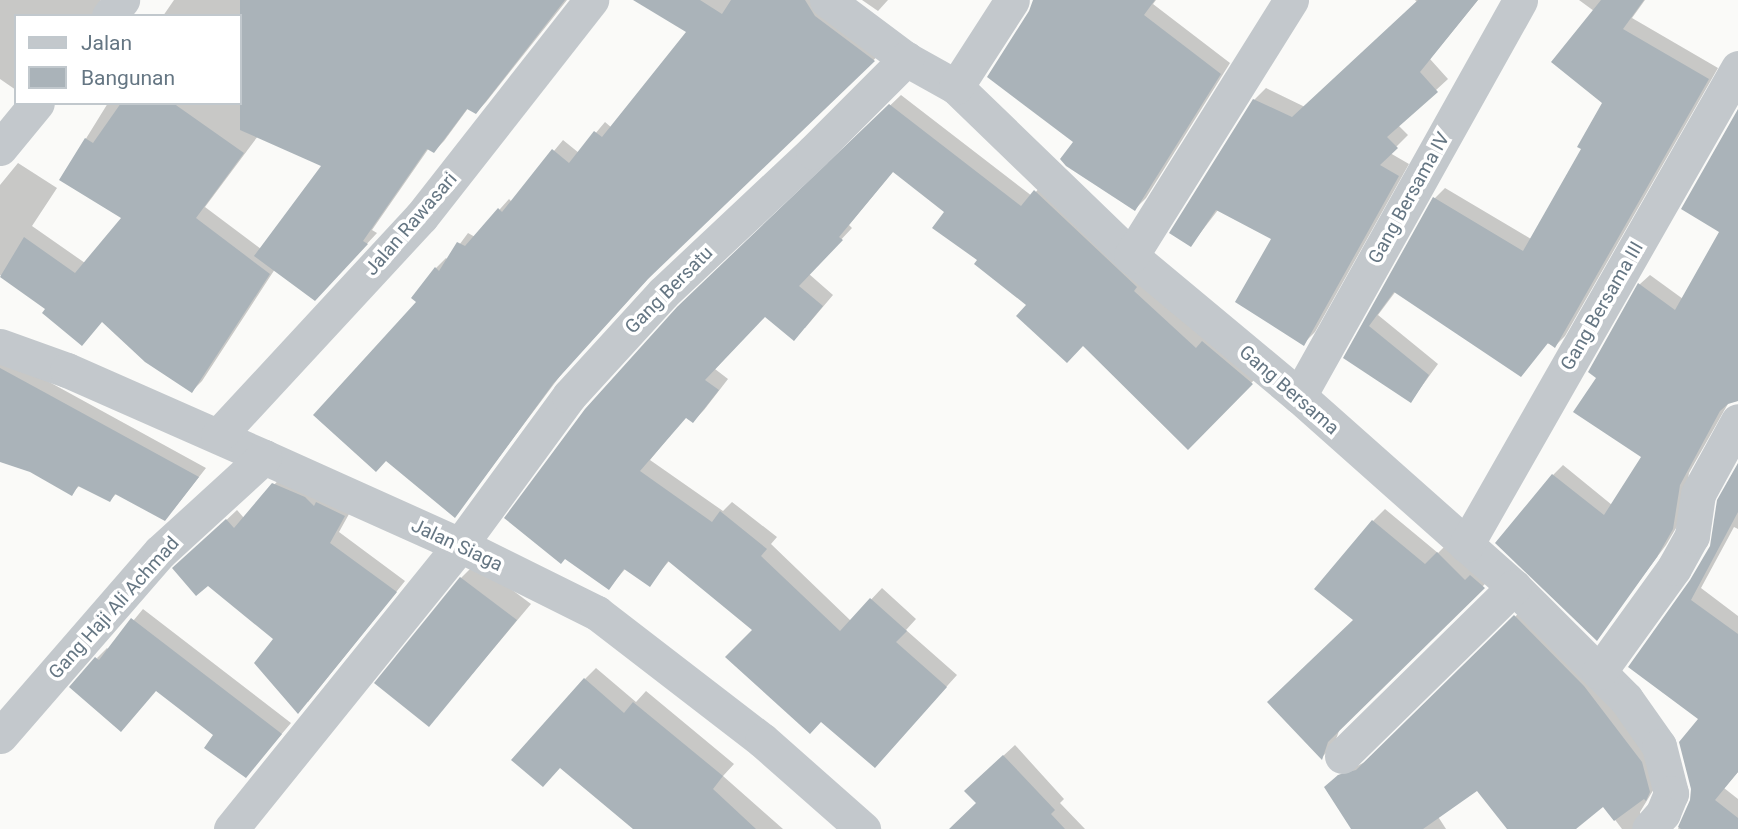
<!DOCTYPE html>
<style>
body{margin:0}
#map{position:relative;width:1738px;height:829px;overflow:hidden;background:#fafaf8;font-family:Roboto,sans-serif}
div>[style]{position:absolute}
.shadow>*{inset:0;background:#0003}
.building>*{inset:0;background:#aab3b9}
.minor>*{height:35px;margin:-17.5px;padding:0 17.5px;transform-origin:17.5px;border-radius:17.5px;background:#c3c8cc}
span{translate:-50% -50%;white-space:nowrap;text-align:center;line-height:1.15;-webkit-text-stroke:7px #fff;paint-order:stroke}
.street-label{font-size:19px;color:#657683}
.legend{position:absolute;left:14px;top:14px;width:228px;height:91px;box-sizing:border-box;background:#fff;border:2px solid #c1c8cd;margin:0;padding:9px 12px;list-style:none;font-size:21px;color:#657683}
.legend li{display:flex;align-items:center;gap:14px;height:35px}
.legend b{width:35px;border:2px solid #c1c8cd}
</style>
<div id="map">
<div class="shadow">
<div style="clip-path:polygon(0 0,100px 0,100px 16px,16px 16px,16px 90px,0 79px)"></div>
<div style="clip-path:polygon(evenodd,174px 0,567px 0,486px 102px,476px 112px,469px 107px,444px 141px,434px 151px,429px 148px,372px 230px,377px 233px,325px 289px,275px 269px,202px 381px,192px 391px,103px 320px,48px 309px,0 275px,0 185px,18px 163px,57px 188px,32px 226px,85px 263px,123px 217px,61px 179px,108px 103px,240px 103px,240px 16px,163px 16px,174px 0,258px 136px,324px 165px,261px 249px,205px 207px,258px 136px)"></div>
<div style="clip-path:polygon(653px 0,822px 0,884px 50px,655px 271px,563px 372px,455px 516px,419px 302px,436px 268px,446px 258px,448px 260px,468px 233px,475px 237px,509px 199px,512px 202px,563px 140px,579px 153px,605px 122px,612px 128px,688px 32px)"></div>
<div style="clip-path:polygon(862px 0,888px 0,878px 11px)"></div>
<div style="clip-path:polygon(1035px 0,1156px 0,1153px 4px,1230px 63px,1146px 198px,1135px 209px,1076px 142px,1031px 12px)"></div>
<div style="clip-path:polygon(1415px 0,1478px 0,1430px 59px,1448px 79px,1398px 125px,1408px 135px,1390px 153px,1409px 164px,1315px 332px,1304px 343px,1274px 238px,1218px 210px,1191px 245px,1254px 100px,1266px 88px,1305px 107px,1417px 2px)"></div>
<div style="clip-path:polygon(1579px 0,1645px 0,1632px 18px,1718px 68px,1565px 336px,1555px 346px,1396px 291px,1378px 315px,1438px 364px,1411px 401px,1345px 358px,1435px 198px,1445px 188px,1531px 239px,1583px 148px,1605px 102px,1594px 11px)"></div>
<div style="clip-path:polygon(901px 95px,1032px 196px,1046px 181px,1262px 372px,1188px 447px,1083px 344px,1028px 305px,980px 260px,947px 211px,894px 170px,849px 225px,852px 228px,809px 274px,833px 295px,805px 328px,765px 315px,715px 369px,728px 379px,704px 410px,693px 421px,686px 416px,650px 460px,723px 511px,732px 502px,777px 537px,771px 544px,851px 621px,882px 588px,916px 619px,906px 630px,957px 675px,885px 755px,822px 720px,754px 630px,670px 560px,649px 584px,626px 568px,609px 588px,679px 308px)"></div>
<div style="clip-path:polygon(1738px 112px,1738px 401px,1729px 402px,1689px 473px,1682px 518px,1666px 545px,1596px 639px,1553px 475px,1563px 465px,1612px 505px,1643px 457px,1599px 378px,1590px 372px,1640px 284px,1650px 275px,1683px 299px,1721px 231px)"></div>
<div style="clip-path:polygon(0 355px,206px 468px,173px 510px,117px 493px,110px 500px,80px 485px,71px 494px,31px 470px,0 460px)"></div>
<div style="clip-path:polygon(1738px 472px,1738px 529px,1734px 527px,1701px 588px,1738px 616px,1738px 772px,1724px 788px,1738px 799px,1738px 829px,1678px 829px,1691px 801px,1701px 718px,1630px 666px,1692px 581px,1711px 546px)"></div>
<div style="clip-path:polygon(284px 474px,354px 505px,339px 532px,405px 581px,308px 702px,276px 639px,208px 584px,185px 559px,237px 510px,244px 518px)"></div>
<div style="clip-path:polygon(1385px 509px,1438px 553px,1450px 541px,1495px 574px,1340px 728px,1334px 745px,1322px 757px,1355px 620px,1373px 521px)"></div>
<div style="clip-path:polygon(476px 563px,531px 604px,429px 725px,461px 578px)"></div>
<div style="clip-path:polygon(1526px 606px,1595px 675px,1660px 779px,1640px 812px,1643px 829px,1622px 829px,1604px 805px,1573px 829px,1509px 829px,1417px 713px)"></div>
<div style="clip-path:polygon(143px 609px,291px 723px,246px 776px,215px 735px,156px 689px,131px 719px,97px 658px,107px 648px,109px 650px)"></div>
<div style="clip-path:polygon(596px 668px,636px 702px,646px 691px,734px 764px,723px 776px,783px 829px,636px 829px,585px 679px)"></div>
<div style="clip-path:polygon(1015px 745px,1064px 799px,1060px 803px,1085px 829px,952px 829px,978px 803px,977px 780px)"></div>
<div style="clip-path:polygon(1369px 760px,1437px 815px,1446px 829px,1353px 829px,1337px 776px)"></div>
</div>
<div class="building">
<div style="clip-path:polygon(240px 0,565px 0,476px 114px,467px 109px,434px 153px,427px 149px,363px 241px,368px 244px,315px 301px,254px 256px,321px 166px,240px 130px)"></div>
<div style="clip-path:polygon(633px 0,700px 0,722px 14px,731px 0,805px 0,815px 16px,875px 61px,648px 279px,553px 384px,455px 518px,386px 461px,376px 472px,313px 415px,416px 302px,411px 298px,435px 267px,439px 271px,457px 242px,465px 246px,498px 208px,502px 212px,552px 149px,569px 163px,594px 131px,602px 137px,686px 32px)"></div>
<div style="clip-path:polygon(1033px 0,1155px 0,1144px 15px,1221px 74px,1135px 211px,1066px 166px,1060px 159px,1073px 142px,987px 77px,1029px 11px)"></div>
<div style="clip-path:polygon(1418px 0,1478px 0,1420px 72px,1438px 92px,1387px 137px,1398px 148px,1380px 165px,1399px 176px,1304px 346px,1235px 302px,1271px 239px,1216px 210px,1191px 247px,1169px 233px,1253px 99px,1292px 117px)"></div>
<div style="clip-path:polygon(1601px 0,1644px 0,1623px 29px,1709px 79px,1555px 348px,1548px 343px,1521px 377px,1394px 292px,1369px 326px,1429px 375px,1411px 403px,1343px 358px,1433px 197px,1523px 251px,1581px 149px,1577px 147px,1602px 103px,1551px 62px)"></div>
<div style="clip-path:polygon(121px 103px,173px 103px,244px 153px,196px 218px,270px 274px,192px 393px,145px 362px,102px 322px,82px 346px,42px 313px,45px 309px,0 277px,24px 237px,75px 273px,121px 218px,59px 180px,85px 138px,93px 143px)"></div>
<div style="clip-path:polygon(889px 104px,1021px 206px,1034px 190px,1137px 287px,1134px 291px,1196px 348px,1202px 341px,1253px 384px,1188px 450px,1083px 346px,1067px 363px,1016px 316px,1026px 305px,974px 264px,977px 260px,932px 228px,944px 212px,893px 172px,839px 237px,843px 240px,799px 286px,823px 306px,794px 341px,765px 317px,705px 380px,719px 390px,693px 423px,686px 418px,640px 471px,712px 522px,720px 511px,767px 549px,761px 556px,840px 631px,870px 598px,907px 631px,896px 642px,947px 687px,875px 768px,821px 722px,810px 734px,725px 657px,752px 630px,668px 561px,650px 587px,624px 569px,609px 590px,565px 559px,561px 564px,504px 518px,585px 409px,677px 307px)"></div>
<div style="clip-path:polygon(1738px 109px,1738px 401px,1728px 404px,1720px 411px,1680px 485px,1673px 529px,1657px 557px,1597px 641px,1495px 543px,1552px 474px,1604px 515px,1641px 457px,1573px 412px,1596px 378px,1588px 372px,1638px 283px,1675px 310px,1719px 232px,1681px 209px)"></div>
<div style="clip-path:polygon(0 368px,44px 392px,199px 477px,165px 521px,115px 494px,110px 502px,78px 486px,72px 496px,30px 472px,0 462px)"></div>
<div style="clip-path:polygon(1738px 463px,1738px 512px,1691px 600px,1738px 634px,1738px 772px,1715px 800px,1738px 818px,1738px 829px,1681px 829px,1678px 827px,1690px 800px,1691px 789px,1679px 742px,1698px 719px,1628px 667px,1690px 580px,1710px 546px,1717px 500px)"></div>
<div style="clip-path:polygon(272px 483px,305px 497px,314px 506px,316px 502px,345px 516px,330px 543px,397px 592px,298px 714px,254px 663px,273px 639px,208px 586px,196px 596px,172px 568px,226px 519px,234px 528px)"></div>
<div style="clip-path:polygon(1372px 520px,1425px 564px,1437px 552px,1465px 580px,1470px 575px,1485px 588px,1328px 742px,1322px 760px,1267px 702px,1353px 620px,1314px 589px)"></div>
<div style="clip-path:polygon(460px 577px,517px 620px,429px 727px,374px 683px)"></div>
<div style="clip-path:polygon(1514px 615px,1584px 686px,1642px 762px,1650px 792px,1646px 801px,1644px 799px,1614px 821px,1603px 807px,1576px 829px,1507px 829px,1477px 791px,1423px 829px,1351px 829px,1324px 787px,1338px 775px,1356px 770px)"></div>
<div style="clip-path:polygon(131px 618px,282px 734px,246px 778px,204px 748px,213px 735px,156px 691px,121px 732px,69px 687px,95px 657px,99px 660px)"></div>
<div style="clip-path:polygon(584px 678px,624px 713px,633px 702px,723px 776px,713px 789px,756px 829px,633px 829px,560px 768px,543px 787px,511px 760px)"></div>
<div style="clip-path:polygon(1003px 755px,1055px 810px,1051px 814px,1065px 829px,949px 829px,976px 803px,964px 791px)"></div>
</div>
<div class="minor">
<div style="left:827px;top:0;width:99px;rotate:36.8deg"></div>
<div style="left:906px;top:59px;width:57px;rotate:29.2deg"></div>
<div style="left:956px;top:87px;width:243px;rotate:44deg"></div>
<div style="left:1131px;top:256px;width:219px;rotate:39.8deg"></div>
<div style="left:1299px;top:396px;width:288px;rotate:41.6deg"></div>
<div style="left:1514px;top:587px;width:158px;rotate:45deg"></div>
<div style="left:1626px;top:699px;width:57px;rotate:54.9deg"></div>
<div style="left:1659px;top:746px;width:49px;rotate:75.7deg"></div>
<div style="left:1671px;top:793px;width:22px;rotate:112deg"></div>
<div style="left:1663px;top:813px;width:21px;rotate:131deg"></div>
<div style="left:109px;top:16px;width:21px;rotate:-51deg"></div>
<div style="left:956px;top:87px;width:103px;rotate:-57.2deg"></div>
<div style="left:0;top:148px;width:58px;rotate:-50.6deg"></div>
<div style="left:1131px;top:256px;width:302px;rotate:-58deg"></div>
<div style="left:0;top:346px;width:71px;rotate:19.7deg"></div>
<div style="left:67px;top:370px;width:215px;rotate:23.8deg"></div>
<div style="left:264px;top:457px;width:215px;rotate:24.2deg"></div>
<div style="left:460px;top:545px;width:153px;rotate:26.4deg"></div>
<div style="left:597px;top:613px;width:208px;rotate:37.6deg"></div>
<div style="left:762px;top:740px;width:135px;rotate:41.4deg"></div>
<div style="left:1299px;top:396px;width:453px;rotate:-60.8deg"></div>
<div style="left:218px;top:436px;width:299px;rotate:-47.2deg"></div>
<div style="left:421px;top:217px;width:276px;rotate:-51.9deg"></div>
<div style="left:1466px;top:545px;width:549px;rotate:-60.31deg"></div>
<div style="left:1599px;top:672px;width:128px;rotate:-54.2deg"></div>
<div style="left:1674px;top:568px;width:37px;rotate:-61deg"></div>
<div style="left:1692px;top:536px;width:42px;rotate:-81.9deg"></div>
<div style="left:1698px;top:494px;width:83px;rotate:-61.3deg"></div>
<div style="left:0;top:736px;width:244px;rotate:-49deg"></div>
<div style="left:160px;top:552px;width:141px;rotate:-42.4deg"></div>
<div style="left:1342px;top:756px;width:241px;rotate:-44.5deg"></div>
<div style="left:231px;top:829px;width:365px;rotate:-51.1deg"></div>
<div style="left:460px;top:545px;width:185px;rotate:-53.8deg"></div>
<div style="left:569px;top:396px;width:139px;rotate:-47.6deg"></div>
<div style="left:663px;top:293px;width:206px;rotate:-43.2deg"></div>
<div style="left:813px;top:152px;width:132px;rotate:-45deg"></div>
</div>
<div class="street-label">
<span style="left:1409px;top:198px;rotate:-61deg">Gang Bersama IV</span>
<span style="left:411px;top:224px;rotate:-49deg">Jalan Rawasari</span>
<span style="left:669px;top:290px;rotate:-45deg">Gang Bersatu</span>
<span style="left:1602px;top:306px;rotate:-60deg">Gang Bersama III</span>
<span style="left:1289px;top:390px;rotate:41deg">Gang Bersama</span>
<span style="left:457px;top:545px;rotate:25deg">Jalan Siaga</span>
<span style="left:114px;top:608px;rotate:-48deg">Gang Haji Ali Achmad</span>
</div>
<ul class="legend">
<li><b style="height:9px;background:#c3c8cc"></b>Jalan</li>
<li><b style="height:19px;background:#aab3b9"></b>Bangunan</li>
</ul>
</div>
